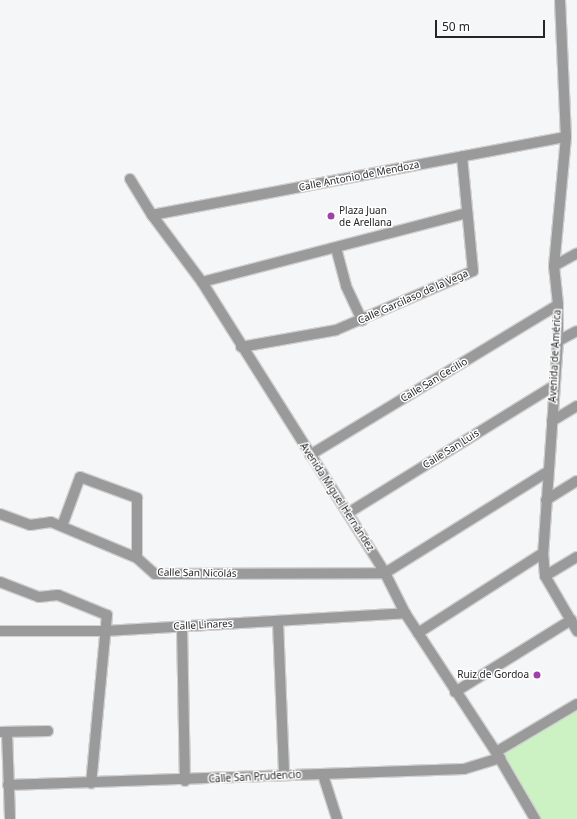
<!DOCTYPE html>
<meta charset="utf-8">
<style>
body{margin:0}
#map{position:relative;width:577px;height:819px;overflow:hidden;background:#f5f6f7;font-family:"Noto Sans",sans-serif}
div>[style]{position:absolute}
.green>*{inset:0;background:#ccf2c4}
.roads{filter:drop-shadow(1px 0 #d0d0d1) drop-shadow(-1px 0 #d0d0d1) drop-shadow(0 1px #d0d0d1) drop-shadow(0 -1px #d0d0d1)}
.minor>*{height:10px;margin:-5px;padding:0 5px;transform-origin:5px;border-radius:5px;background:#9a9a9a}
.dots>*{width:11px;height:11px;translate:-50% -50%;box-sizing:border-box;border:2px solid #fff;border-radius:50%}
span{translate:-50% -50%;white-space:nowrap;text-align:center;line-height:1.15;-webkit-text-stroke:3px #fff;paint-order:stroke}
.street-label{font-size:10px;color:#252525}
.poi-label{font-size:10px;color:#252525}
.left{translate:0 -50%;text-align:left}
.right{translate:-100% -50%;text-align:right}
.scale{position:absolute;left:435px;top:20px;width:110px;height:18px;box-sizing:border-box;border:2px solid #252525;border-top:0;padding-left:5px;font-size:12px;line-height:14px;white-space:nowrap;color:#252525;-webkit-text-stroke:3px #fff;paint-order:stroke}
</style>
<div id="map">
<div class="green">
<div style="clip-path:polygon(577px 704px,577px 819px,539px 819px,496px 752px)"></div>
</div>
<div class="roads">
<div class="minor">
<div style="left:560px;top:0;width:137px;rotate:87.5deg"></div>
<div style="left:566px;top:137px;width:130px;rotate:95.3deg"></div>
<div style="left:554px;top:266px;width:39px;rotate:84deg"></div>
<div style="left:558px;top:305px;width:36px;rotate:90deg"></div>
<div style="left:558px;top:341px;width:213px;rotate:94deg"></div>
<div style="left:543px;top:553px;width:23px;rotate:85deg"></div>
<div style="left:545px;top:576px;width:64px;rotate:59.8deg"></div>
<div style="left:130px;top:179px;width:42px;rotate:58.6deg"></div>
<div style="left:152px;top:215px;width:84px;rotate:53.3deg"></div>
<div style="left:202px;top:282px;width:344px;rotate:57.8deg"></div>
<div style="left:385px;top:573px;width:45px;rotate:63.4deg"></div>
<div style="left:405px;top:613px;width:166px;rotate:56.8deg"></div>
<div style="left:496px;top:752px;width:78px;rotate:59.8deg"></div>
<div style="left:152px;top:215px;width:421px;rotate:-10.7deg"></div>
<div style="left:336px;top:248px;width:39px;rotate:75deg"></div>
<div style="left:346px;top:286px;width:38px;rotate:65deg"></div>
<div style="left:554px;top:266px;width:26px;rotate:-29deg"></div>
<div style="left:202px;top:282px;width:274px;rotate:-14.6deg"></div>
<div style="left:558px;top:341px;width:21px;rotate:-28deg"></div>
<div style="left:241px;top:347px;width:97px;rotate:-10.1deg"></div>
<div style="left:336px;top:330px;width:149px;rotate:-23.3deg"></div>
<div style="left:473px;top:271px;width:115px;rotate:-95.5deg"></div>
<div style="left:552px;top:421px;width:29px;rotate:-31deg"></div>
<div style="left:310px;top:455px;width:290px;rotate:-31.2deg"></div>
<div style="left:546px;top:500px;width:36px;rotate:-32deg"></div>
<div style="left:348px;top:513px;width:242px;rotate:-31.7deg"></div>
<div style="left:0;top:514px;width:32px;rotate:20deg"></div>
<div style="left:30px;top:525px;width:21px;rotate:-8deg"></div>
<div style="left:51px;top:522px;width:93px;rotate:22.7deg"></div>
<div style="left:137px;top:558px;width:24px;rotate:42deg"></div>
<div style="left:155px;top:574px;width:230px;rotate:-0.2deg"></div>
<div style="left:385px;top:573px;width:191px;rotate:-31.9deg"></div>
<div style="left:62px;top:526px;width:52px;rotate:-69.8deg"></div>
<div style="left:80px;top:477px;width:61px;rotate:20.2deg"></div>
<div style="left:137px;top:498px;width:60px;rotate:90deg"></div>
<div style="left:545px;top:576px;width:37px;rotate:-31deg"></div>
<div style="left:0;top:582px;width:42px;rotate:21deg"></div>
<div style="left:39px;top:597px;width:19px;rotate:-6deg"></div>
<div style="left:58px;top:595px;width:53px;rotate:22.2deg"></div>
<div style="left:107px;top:615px;width:169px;rotate:95.4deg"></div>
<div style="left:278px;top:622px;width:152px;rotate:87.7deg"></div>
<div style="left:182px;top:626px;width:155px;rotate:88.9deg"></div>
<div style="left:0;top:631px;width:105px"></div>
<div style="left:105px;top:631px;width:301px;rotate:-3.4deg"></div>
<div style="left:418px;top:633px;width:148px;rotate:-32.6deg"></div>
<div style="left:455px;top:692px;width:137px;rotate:-31.8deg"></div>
<div style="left:0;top:732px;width:48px;rotate:-1.2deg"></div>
<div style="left:7px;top:732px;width:87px;rotate:88deg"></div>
<div style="left:496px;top:752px;width:94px;rotate:-30.7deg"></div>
<div style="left:323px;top:775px;width:46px;rotate:72.3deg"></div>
<div style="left:8px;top:785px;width:456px;rotate:-2deg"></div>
<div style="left:464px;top:769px;width:38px;rotate:-17deg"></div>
</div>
</div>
<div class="dots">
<div style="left:331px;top:216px;background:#a140a8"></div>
<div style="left:537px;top:675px;background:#a140a8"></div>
</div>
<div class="street-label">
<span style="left:359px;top:176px;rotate:-11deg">Calle Antonio de Mendoza</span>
<span style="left:413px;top:297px;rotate:-24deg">Calle Garcilaso de la Vega</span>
<span style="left:555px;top:356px;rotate:-87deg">Avenida de América</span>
<span style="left:434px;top:380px;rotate:-31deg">Calle San Cecilio</span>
<span style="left:451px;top:449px;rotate:-32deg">Calle San Luis</span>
<span style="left:337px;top:497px;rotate:57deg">Avenida Miguel Hernández</span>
<span style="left:197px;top:573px;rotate:1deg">Calle San Nicolás</span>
<span style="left:203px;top:625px;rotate:-3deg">Calle Linares</span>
<span style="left:255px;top:777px;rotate:-3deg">Calle San Prudencio</span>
</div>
<div class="poi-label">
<span class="left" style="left:339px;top:216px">Plaza Juan<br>de Arellana</span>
<span class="right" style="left:529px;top:675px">Ruiz de Gordoa</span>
</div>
<div class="scale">50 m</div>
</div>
